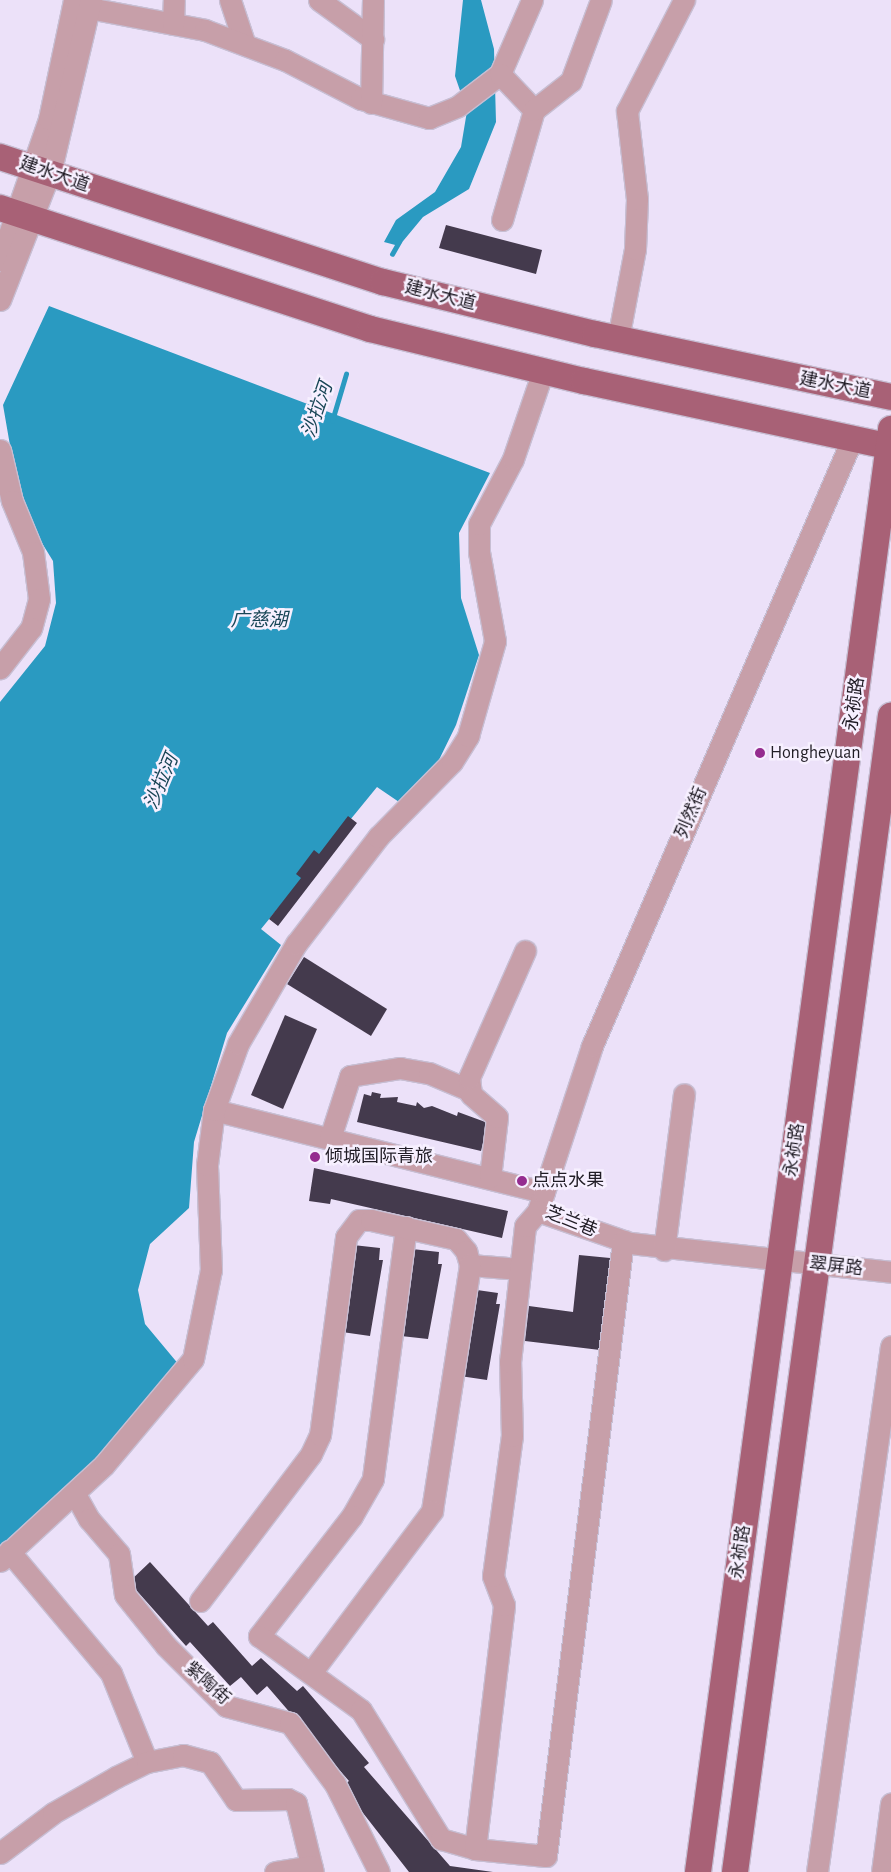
<!DOCTYPE html>
<meta charset="utf-8">
<style>
body{margin:0}
#map{position:relative;width:891px;height:1872px;overflow:hidden;background:#ece1f9;font-family:"Alegreya Sans","Noto Sans SC",sans-serif}
div>[style]{position:absolute}
.water>*{inset:0;background:#2a9ac1}
.stream>*{height:4.5px;margin:-2.25px;padding:0 2.25px;transform-origin:2.25px;border-radius:2.25px;background:#2a9ac1}
.building>*{inset:0;background:#443a4d}
.roads{filter:drop-shadow(1px 0 #c7bed3) drop-shadow(-1px 0 #c7bed3) drop-shadow(0 1px #c7bed3) drop-shadow(0 -1px #c7bed3)}
.minor>*{height:21px;margin:-10.5px;padding:0 10.5px;transform-origin:10.5px;border-radius:10.5px;background:#c79fa9}
.major>*{height:26px;margin:-13px;padding:0 13px;transform-origin:13px;border-radius:13px;background:#a86176}
.dots>*{width:14px;height:14px;translate:-50% -50%;box-sizing:border-box;border:2px solid #f7f0ff;border-radius:50%}
span{translate:-50% -50%;white-space:nowrap;text-align:center;line-height:1.15;-webkit-text-stroke:5px #f7f0ff;paint-order:stroke}
.street-label{font-size:18px;color:#201c25}
.poi-label{font-size:18px;color:#201c25}
.left{translate:0 -50%;text-align:left}
.water-label{font-size:19px;color:#184556;font-style:italic}
</style>
<div id="map">
<div class="water">
<div style="clip-path:polygon(463px 0,481px 0,494px 49px,496px 122px,469px 189px,423px 217px,399px 246px,384px 242px,396px 220px,435px 192px,461px 147px,467px 111px,455px 76px)"></div>
<div style="clip-path:polygon(49px 306px,490px 473px,459px 533px,461px 598px,479px 655px,456px 725px,436px 766px,399px 802px,377px 787px,261px 929px,281px 945px,227px 1033px,194px 1142px,189px 1208px,150px 1244px,138px 1290px,145px 1324px,180px 1366px,85px 1473px,0 1550px,0 702px,45px 646px,56px 603px,53px 561px,21px 509px,3px 405px)"></div>
</div>
<div class="stream">
<div style="left:392px;top:254px;width:14px;rotate:-60deg"></div>
<div style="left:332px;top:421px;width:49px;rotate:-73.4deg"></div>
</div>
<div class="building">
<div style="clip-path:polygon(446px 225px,542px 250px,536px 274px,439px 248px)"></div>
<div style="clip-path:polygon(348px 816px,357px 823px,278px 926px,269px 919px,301px 878px,296px 874px,314px 850px,319px 854px)"></div>
<div style="clip-path:polygon(304px 957px,387px 1009px,371px 1036px,287px 984px)"></div>
<div style="clip-path:polygon(285px 1015px,317px 1029px,283px 1109px,251px 1095px)"></div>
<div style="clip-path:polygon(372px 1092px,381px 1094px,380px 1098px,398px 1097px,397px 1102px,416px 1106px,417px 1102px,424px 1108px,432px 1106px,457px 1116px,458px 1112px,488px 1123px,481px 1151px,357px 1122px,364px 1094px,371px 1096px)"></div>
<div style="clip-path:polygon(314px 1168px,508px 1211px,502px 1238px,331px 1199px,330px 1204px,309px 1201px)"></div>
<div style="clip-path:polygon(353px 1245px,380px 1248px,379px 1260px,383px 1260px,370px 1336px,342px 1332px)"></div>
<div style="clip-path:polygon(412px 1249px,439px 1252px,438px 1264px,442px 1264px,428px 1339px,401px 1336px)"></div>
<div style="clip-path:polygon(579px 1255px,610px 1258px,600px 1350px,525px 1341px,529px 1306px,573px 1312px)"></div>
<div style="clip-path:polygon(470px 1289px,498px 1293px,496px 1304px,500px 1304px,487px 1380px,460px 1376px)"></div>
<div style="clip-path:polygon(150px 1562px,208px 1626px,213px 1622px,252px 1666px,261px 1658px,297px 1691px,303px 1686px,369px 1763px,364px 1767px,450px 1866px,493px 1872px,409px 1872px,342px 1786px,349px 1781px,267px 1686px,257px 1695px,241px 1677px,230px 1686px,190px 1642px,186px 1646px,129px 1582px)"></div>
</div>
<div class="roads">
<div class="minor">
<div style="left:230px;top:0;width:47px;rotate:71.6deg"></div>
<div style="left:319px;top:0;width:67px;rotate:35.8deg"></div>
<div style="left:89px;top:8px;width:118px;rotate:10.7deg"></div>
<div style="left:205px;top:30px;width:85px;rotate:20.6deg"></div>
<div style="left:285px;top:60px;width:85px;rotate:27.2deg"></div>
<div style="left:361px;top:99px;width:71px;rotate:15.6deg"></div>
<div style="left:429px;top:118px;width:31px;rotate:-22deg"></div>
<div style="left:458px;top:106px;width:53px;rotate:-37.3deg"></div>
<div style="left:500px;top:74px;width:81px;rotate:-66.6deg"></div>
<div style="left:173px;top:24px;width:24px;rotate:-88deg"></div>
<div style="left:500px;top:74px;width:50px;rotate:46.6deg"></div>
<div style="left:371px;top:103px;width:103px;rotate:-88.9deg"></div>
<div style="left:502px;top:220px;width:115px;rotate:-73.8deg"></div>
<div style="left:534px;top:110px;width:47px;rotate:-38.1deg"></div>
<div style="left:571px;top:81px;width:86px;rotate:-69.7deg"></div>
<div style="left:0;top:260px;width:149px;rotate:-70.8deg"></div>
<div style="left:49px;top:119px;width:122px;rotate:-78.1deg"></div>
<div style="left:0;top:300px;width:141px;rotate:-68.7deg"></div>
<div style="left:51px;top:169px;width:174px;rotate:-76.7deg"></div>
<div style="left:618px;top:339px;width:92px;rotate:-79.3deg"></div>
<div style="left:635px;top:249px;width:50px;rotate:-87.7deg"></div>
<div style="left:637px;top:199px;width:89px;rotate:-96.5deg"></div>
<div style="left:627px;top:111px;width:125px;rotate:-62.8deg"></div>
<div style="left:0;top:450px;width:52px;rotate:76.8deg"></div>
<div style="left:12px;top:501px;width:55px;rotate:67.6deg"></div>
<div style="left:33px;top:552px;width:47px;rotate:82.7deg"></div>
<div style="left:39px;top:599px;width:30px;rotate:105deg"></div>
<div style="left:31px;top:628px;width:51px;rotate:127.8deg"></div>
<div style="left:214px;top:1110px;width:340px;rotate:14deg"></div>
<div style="left:544px;top:1192px;width:20px;rotate:108deg"></div>
<div style="left:538px;top:1211px;width:97px;rotate:19.2deg"></div>
<div style="left:630px;top:1243px;width:263px;rotate:6.3deg"></div>
<div style="left:330px;top:1138px;width:65px;rotate:-72.1deg"></div>
<div style="left:350px;top:1076px;width:51px;rotate:-9.1deg"></div>
<div style="left:400px;top:1068px;width:29px;rotate:10deg"></div>
<div style="left:429px;top:1073px;width:43px;rotate:23deg"></div>
<div style="left:490px;top:1177px;width:60px;rotate:-83.3deg"></div>
<div style="left:497px;top:1117px;width:35px;rotate:-139deg"></div>
<div style="left:471px;top:1094px;width:16px;rotate:-97deg"></div>
<div style="left:469px;top:1078px;width:139px;rotate:-66.2deg"></div>
<div style="left:544px;top:1192px;width:154px;rotate:-71.8deg"></div>
<div style="left:592px;top:1046px;width:660px;rotate:-66.81deg"></div>
<div style="left:406px;top:1227px;width:254px;rotate:97.5deg"></div>
<div style="left:373px;top:1479px;width:43px;rotate:119.6deg"></div>
<div style="left:352px;top:1516px;width:152px;rotate:127.8deg"></div>
<div style="left:259px;top:1636px;width:126px;rotate:36deg"></div>
<div style="left:361px;top:1710px;width:152px;rotate:58.2deg"></div>
<div style="left:441px;top:1839px;width:35px;rotate:16deg"></div>
<div style="left:475px;top:1849px;width:71px;rotate:5.6deg"></div>
<div style="left:546px;top:1856px;width:620px;rotate:-82.86deg"></div>
<div style="left:664px;top:1250px;width:157px;rotate:-82.7deg"></div>
<div style="left:470px;top:1265px;width:50px;rotate:4.6deg"></div>
<div style="left:75px;top:1494px;width:29px;rotate:61deg"></div>
<div style="left:89px;top:1519px;width:46px;rotate:49.4deg"></div>
<div style="left:119px;top:1554px;width:41px;rotate:81.7deg"></div>
<div style="left:125px;top:1595px;width:65px;rotate:51.2deg"></div>
<div style="left:166px;top:1646px;width:85px;rotate:45deg"></div>
<div style="left:226px;top:1706px;width:66px;rotate:14.9deg"></div>
<div style="left:290px;top:1723px;width:76px;rotate:53.6deg"></div>
<div style="left:335px;top:1784px;width:98px;rotate:63.4deg"></div>
<div style="left:9px;top:1551px;width:159px;rotate:50.1deg"></div>
<div style="left:111px;top:1673px;width:96px;rotate:68deg"></div>
<div style="left:0;top:1561px;width:142px;rotate:-42.7deg"></div>
<div style="left:104px;top:1465px;width:138px;rotate:-50deg"></div>
<div style="left:193px;top:1359px;width:91px;rotate:-78.6deg"></div>
<div style="left:211px;top:1270px;width:105px;rotate:-92.2deg"></div>
<div style="left:207px;top:1165px;width:55px;rotate:-82.7deg"></div>
<div style="left:214px;top:1110px;width:70px;rotate:-70deg"></div>
<div style="left:238px;top:1044px;width:116px;rotate:-59.9deg"></div>
<div style="left:296px;top:944px;width:135px;rotate:-52.5deg"></div>
<div style="left:378px;top:837px;width:105px;rotate:-45.4deg"></div>
<div style="left:452px;top:762px;width:31px;rotate:-58deg"></div>
<div style="left:468px;top:736px;width:99px;rotate:-74.1deg"></div>
<div style="left:495px;top:641px;width:90px;rotate:-100.2deg"></div>
<div style="left:479px;top:552px;width:28px;rotate:-90deg"></div>
<div style="left:479px;top:524px;width:73px;rotate:-62.4deg"></div>
<div style="left:513px;top:459px;width:93px;rotate:-71.2deg"></div>
<div style="left:200px;top:1601px;width:184px;rotate:-52.9deg"></div>
<div style="left:311px;top:1454px;width:21px;rotate:-65deg"></div>
<div style="left:320px;top:1435px;width:200px;rotate:-82.5deg"></div>
<div style="left:346px;top:1237px;width:21px;rotate:-53deg"></div>
<div style="left:359px;top:1220px;width:12px"></div>
<div style="left:371px;top:1220px;width:87px;rotate:12.6deg"></div>
<div style="left:456px;top:1239px;width:16px;rotate:50deg"></div>
<div style="left:466px;top:1251px;width:15px;rotate:74deg"></div>
<div style="left:470px;top:1265px;width:249px;rotate:98.8deg"></div>
<div style="left:432px;top:1511px;width:202px;rotate:126.8deg"></div>
<div style="left:475px;top:1849px;width:246px;rotate:-83.2deg"></div>
<div style="left:504px;top:1605px;width:31px;rotate:-111deg"></div>
<div style="left:493px;top:1576px;width:141px;rotate:-82.3deg"></div>
<div style="left:512px;top:1436px;width:74px;rotate:-91.5deg"></div>
<div style="left:510px;top:1362px;width:137px;rotate:-83.7deg"></div>
<div style="left:525px;top:1226px;width:20px;rotate:-49deg"></div>
<div style="left:0;top:1853px;width:66px;rotate:-37deg"></div>
<div style="left:53px;top:1813px;width:73px;rotate:-29.7deg"></div>
<div style="left:116px;top:1777px;width:34px;rotate:-26deg"></div>
<div style="left:147px;top:1762px;width:37px;rotate:-11deg"></div>
<div style="left:183px;top:1755px;width:28px;rotate:15deg"></div>
<div style="left:210px;top:1762px;width:46px;rotate:55.6deg"></div>
<div style="left:236px;top:1800px;width:52px;rotate:-1.1deg"></div>
<div style="left:288px;top:1799px;width:9px;rotate:27deg"></div>
<div style="left:296px;top:1803px;width:71px;rotate:76.2deg"></div>
<div style="left:275px;top:1872px;width:37px;rotate:-9deg"></div>
<div style="left:817px;top:1872px;width:531px;rotate:-81.99deg"></div>
<div style="left:882px;top:1872px;width:69px;rotate:-82.5deg"></div>
</div>
<div class="major">
<div style="left:0;top:157px;width:403px;rotate:18.1deg"></div>
<div style="left:383px;top:282px;width:218px;rotate:13.8deg"></div>
<div style="left:595px;top:334px;width:303px;rotate:12deg"></div>
<div style="left:0;top:208px;width:389px;rotate:18.1deg"></div>
<div style="left:370px;top:329px;width:220px;rotate:13.7deg"></div>
<div style="left:584px;top:381px;width:314px;rotate:12.1deg"></div>
<div style="left:698px;top:1872px;width:1456px;rotate:-82.38deg"></div>
<div style="left:735px;top:1872px;width:1167px;rotate:-82.32deg"></div>
</div>
</div>
<div class="dots">
<div style="left:760px;top:753px;background:#952c8f"></div>
<div style="left:315px;top:1157px;background:#952c8f"></div>
<div style="left:522px;top:1181px;background:#952c8f"></div>
</div>
<div class="street-label">
<span style="left:54px;top:175px;rotate:19deg">建水大道</span>
<span style="left:440px;top:296px;rotate:14deg">建水大道</span>
<span style="left:835px;top:386px;rotate:11deg">建水大道</span>
<span style="left:855px;top:704px;rotate:-82deg">永祯路</span>
<span style="left:692px;top:813px;rotate:-67deg">列然街</span>
<span style="left:795px;top:1150px;rotate:-82deg">永祯路</span>
<span style="left:571px;top:1222px;rotate:22deg">芝兰巷</span>
<span style="left:836px;top:1267px;rotate:6deg">翠屏路</span>
<span style="left:741px;top:1552px;rotate:-82deg">永祯路</span>
<span style="left:207px;top:1684px;rotate:42deg">紫陶街</span>
</div>
<div class="poi-label">
<span class="left" style="left:770px;top:753px">Hongheyuan</span>
<span class="left" style="left:325px;top:1157px">倾城国际青旅</span>
<span class="left" style="left:532px;top:1181px">点点水果</span>
</div>
<div class="water-label">
<span style="left:318px;top:410px;rotate:-71deg">沙拉河</span>
<span style="left:259px;top:621px">广慈湖</span>
<span style="left:162px;top:782px;rotate:-67deg">沙拉河</span>
</div>
</div>
